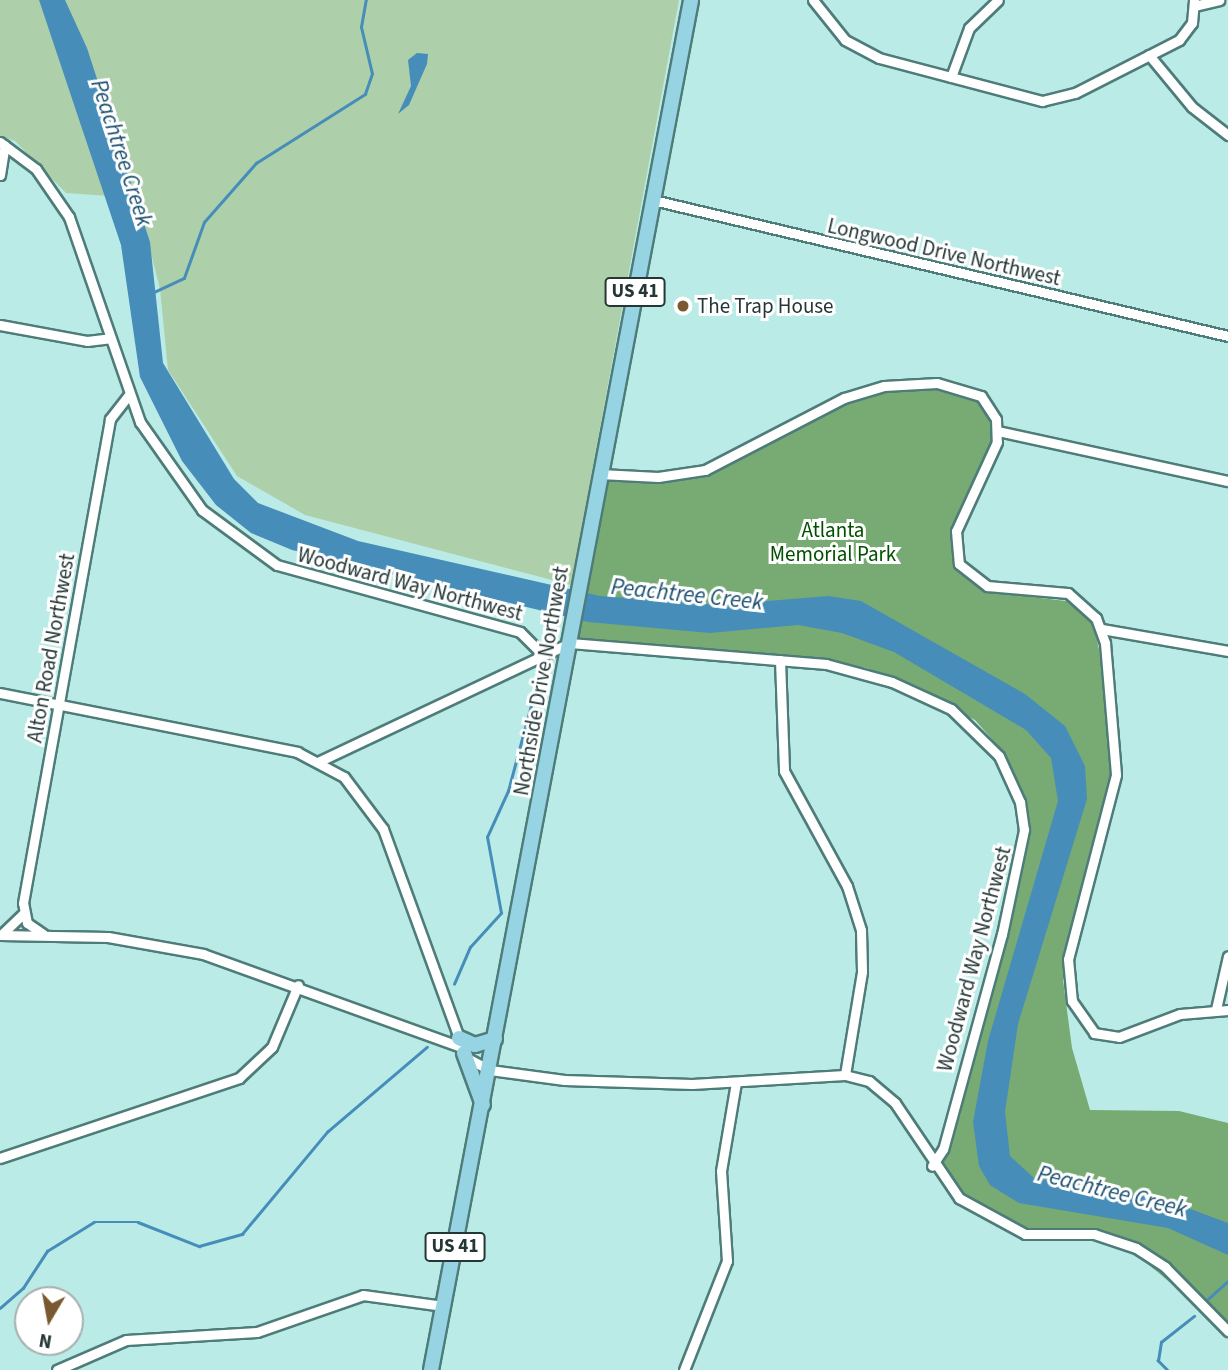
<!DOCTYPE html>
<style>
body{margin:0}
#map{position:relative;width:1228px;height:1370px;overflow:hidden;background:#baebe7;font-family:"Source Sans 3",sans-serif}
div>[style]{position:absolute}
.green>*{inset:0;background:#add0aa}
.forest>*{inset:0;background:#77ab73}
.water>*{inset:0;background:#468dba}
.stream>*{height:2.5px;margin:-1.25px;padding:0 1.25px;transform-origin:1.25px;border-radius:1.25px;background:#468dba}
.roads{filter:drop-shadow(2px 0 #4e7c79) drop-shadow(-2px 0 #4e7c79) drop-shadow(0 2px #4e7c79) drop-shadow(0 -2px #4e7c79)}
.minor>*{height:9px;margin:-4.5px;padding:0 4.5px;transform-origin:4.5px;border-radius:4.5px;background:#fff}
.primary>*{height:14px;margin:-7px;padding:0 7px;transform-origin:7px;border-radius:7px;background:#97d4e3}
.dots>*{width:19px;height:19px;translate:-50% -50%;box-sizing:border-box;border:4px solid #fff;border-radius:50%}
span{translate:-50% -50%;white-space:nowrap;text-align:center;line-height:1.15;-webkit-text-stroke:6px #fff;paint-order:stroke}
.shield-label span{padding:2px 5px;background:#fff;border:2px solid;border-radius:5px;-webkit-text-stroke-width:0}
.shield-label{font-size:19px;color:#243736;font-weight:700}
.street-label{font-size:21px;color:#243736}
.poi-label{font-size:21px;color:#243736}
.left{translate:0 -50%;text-align:left}
.park-label{font-size:21px;color:#005000}
.water-label{font-size:23px;color:#1a4f6f;font-style:italic}
.north{position:absolute;left:14px;top:1286px;width:70px;height:70px;box-sizing:border-box;background:#fff;border:2px solid #a7afaf;border-radius:50%;rotate:190deg;font-size:19px;font-weight:700;line-height:28px;text-align:center;color:#243736}
.north::after{content:'';display:block;margin:auto;width:24px;height:32px;background:#7a5930;clip-path:polygon(50% 0,100% 100%,50% 72%,0 100%)}
</style>
<div id="map">
<div class="green">
<div style="clip-path:polygon(0 0,679px 0,571px 585px,305px 515px,237px 476px,168px 370px,160px 289px,137px 198px,66px 193px,15px 141px,0 136px)"></div>
</div>
<div class="forest">
<div style="clip-path:polygon(925px 378px,986px 398px,1000px 430px,953px 535px,957px 566px,982px 591px,1074px 602px,1092px 614px,1110px 706px,1116px 787px,1063px 980px,1072px 1048px,1090px 1110px,1179px 1111px,1228px 1123px,1228px 1330px,1121px 1242px,1043px 1234px,965px 1206px,937px 1166px,960px 1116px,982px 991px,1028px 811px,999px 747px,975px 720px,867px 668px,782px 655px,566px 644px,607px 479px,660px 480px,712px 469px,874px 389px)"></div>
</div>
<div class="water">
<div style="clip-path:polygon(39px 0,65px 0,87px 48px,150px 242px,163px 363px,234px 479px,258px 503px,358px 541px,600px 596px,720px 605px,828px 596px,861px 601px,1025px 694px,1065px 726px,1085px 766px,1087px 799px,1018px 1024px,1005px 1112px,1010px 1156px,1034px 1178px,1166px 1200px,1228px 1223px,1228px 1255px,1168px 1228px,1019px 1203px,990px 1185px,979px 1166px,973px 1122px,988px 1041px,1058px 801px,1051px 758px,1026px 730px,894px 652px,842px 633px,798px 625px,710px 633px,588px 622px,292px 550px,251px 533px,216px 505px,182px 461px,140px 377px,121px 245px)"></div>
<div style="clip-path:polygon(417px 53px,428px 54px,427px 64px,409px 105px,398px 114px,411px 86px,408px 60px)"></div>
</div>
<div class="stream">
<div style="left:152px;top:293px;width:35px;rotate:-25deg"></div>
<div style="left:184px;top:278px;width:59px;rotate:-70.3deg"></div>
<div style="left:204px;top:222px;width:79px;rotate:-48.6deg"></div>
<div style="left:256px;top:163px;width:129px;rotate:-32.3deg"></div>
<div style="left:365px;top:94px;width:21px;rotate:-71deg"></div>
<div style="left:372px;top:74px;width:48px;rotate:-103.2deg"></div>
<div style="left:361px;top:27px;width:27px;rotate:-80deg"></div>
<div style="left:549px;top:628px;width:17px;rotate:-80deg"></div>
<div style="left:454px;top:984px;width:40px;rotate:-66.6deg"></div>
<div style="left:470px;top:947px;width:46px;rotate:-47.6deg"></div>
<div style="left:501px;top:913px;width:77px;rotate:-100.4deg"></div>
<div style="left:487px;top:837px;width:51px;rotate:-65.5deg"></div>
<div style="left:508px;top:791px;width:127px;rotate:-75deg"></div>
<div style="left:1208px;top:1299px;width:27px;rotate:-42deg"></div>
<div style="left:0;top:1308px;width:30px;rotate:-41deg"></div>
<div style="left:23px;top:1288px;width:44px;rotate:-57deg"></div>
<div style="left:47px;top:1251px;width:55px;rotate:-31.7deg"></div>
<div style="left:94px;top:1222px;width:44px"></div>
<div style="left:138px;top:1222px;width:66px;rotate:21.5deg"></div>
<div style="left:199px;top:1246px;width:45px;rotate:-15.6deg"></div>
<div style="left:242px;top:1234px;width:133px;rotate:-50.2deg"></div>
<div style="left:327px;top:1132px;width:131px;rotate:-40.4deg"></div>
<div style="left:1167px;top:1370px;width:13px;rotate:-135deg"></div>
<div style="left:1158px;top:1361px;width:19px;rotate:-81deg"></div>
<div style="left:1161px;top:1342px;width:42px;rotate:-38.2deg"></div>
</div>
<div class="roads">
<div class="minor">
<div style="left:813px;top:0;width:51px;rotate:51.3deg"></div>
<div style="left:845px;top:40px;width:38px;rotate:28deg"></div>
<div style="left:879px;top:58px;width:169px;rotate:14.8deg"></div>
<div style="left:1042px;top:101px;width:34px;rotate:-14deg"></div>
<div style="left:1075px;top:93px;width:117px;rotate:-27deg"></div>
<div style="left:1179px;top:40px;width:21px;rotate:-53deg"></div>
<div style="left:1192px;top:23px;width:23px;rotate:-85deg"></div>
<div style="left:1194px;top:6px;width:26px;rotate:-13deg"></div>
<div style="left:1149px;top:55px;width:67px;rotate:50.4deg"></div>
<div style="left:1192px;top:107px;width:46px;rotate:37.9deg"></div>
<div style="left:951px;top:77px;width:52px;rotate:-69.8deg"></div>
<div style="left:969px;top:28px;width:40px;rotate:-44deg"></div>
<div style="left:0;top:142px;width:45px;rotate:36.9deg"></div>
<div style="left:36px;top:169px;width:58px;rotate:55.5deg"></div>
<div style="left:69px;top:217px;width:217px;rotate:70.9deg"></div>
<div style="left:140px;top:422px;width:108px;rotate:54.8deg"></div>
<div style="left:202px;top:510px;width:93px;rotate:36.3deg"></div>
<div style="left:277px;top:565px;width:252px;rotate:15.4deg"></div>
<div style="left:520px;top:632px;width:31px;rotate:45deg"></div>
<div style="left:0;top:175px;width:30px;rotate:-81deg"></div>
<div style="left:653px;top:200px;width:591px;rotate:13.31deg"></div>
<div style="left:0;top:325px;width:88px;rotate:10.4deg"></div>
<div style="left:87px;top:341px;width:23px;rotate:-7deg"></div>
<div style="left:998px;top:431px;width:235px;rotate:12.3deg"></div>
<div style="left:600px;top:474px;width:58px;rotate:3deg"></div>
<div style="left:658px;top:477px;width:48px;rotate:-8.5deg"></div>
<div style="left:705px;top:470px;width:157px;rotate:-27.4deg"></div>
<div style="left:844px;top:398px;width:42px;rotate:-16.7deg"></div>
<div style="left:884px;top:386px;width:53px;rotate:-3.2deg"></div>
<div style="left:937px;top:383px;width:46px;rotate:16.5deg"></div>
<div style="left:981px;top:396px;width:27px;rotate:57deg"></div>
<div style="left:996px;top:419px;width:23px;rotate:88deg"></div>
<div style="left:997px;top:442px;width:98px;rotate:114.7deg"></div>
<div style="left:956px;top:531px;width:33px;rotate:85deg"></div>
<div style="left:959px;top:564px;width:36px;rotate:38deg"></div>
<div style="left:987px;top:586px;width:81px;rotate:4.9deg"></div>
<div style="left:1068px;top:593px;width:38px;rotate:42deg"></div>
<div style="left:1096px;top:618px;width:27px;rotate:70deg"></div>
<div style="left:1105px;top:643px;width:132px;rotate:85.2deg"></div>
<div style="left:1116px;top:775px;width:190px;rotate:104.6deg"></div>
<div style="left:1068px;top:959px;width:42px;rotate:84.6deg"></div>
<div style="left:1072px;top:1001px;width:39px;rotate:55deg"></div>
<div style="left:1094px;top:1033px;width:25px;rotate:9deg"></div>
<div style="left:1119px;top:1037px;width:65px;rotate:-20.7deg"></div>
<div style="left:1180px;top:1014px;width:48px;rotate:-4.8deg"></div>
<div style="left:1102px;top:629px;width:128px;rotate:9.9deg"></div>
<div style="left:780px;top:660px;width:111px;rotate:87.9deg"></div>
<div style="left:784px;top:771px;width:131px;rotate:61.3deg"></div>
<div style="left:847px;top:886px;width:46px;rotate:72.3deg"></div>
<div style="left:861px;top:930px;width:42px;rotate:88.6deg"></div>
<div style="left:862px;top:972px;width:104px;rotate:99.4deg"></div>
<div style="left:0;top:693px;width:303px;rotate:11.2deg"></div>
<div style="left:297px;top:752px;width:53px;rotate:28deg"></div>
<div style="left:344px;top:777px;width:65px;rotate:53.1deg"></div>
<div style="left:383px;top:829px;width:226px;rotate:70deg"></div>
<div style="left:320px;top:761px;width:276px;rotate:-25.3deg"></div>
<div style="left:570px;top:643px;width:257px;rotate:4.7deg"></div>
<div style="left:826px;top:664px;width:68px;rotate:15.3deg"></div>
<div style="left:892px;top:682px;width:65px;rotate:24.6deg"></div>
<div style="left:951px;top:709px;width:67px;rotate:44.4deg"></div>
<div style="left:999px;top:756px;width:51px;rotate:65.5deg"></div>
<div style="left:1020px;top:802px;width:28px;rotate:82deg"></div>
<div style="left:1024px;top:830px;width:106px;rotate:101.9deg"></div>
<div style="left:1002px;top:934px;width:223px;rotate:105.3deg"></div>
<div style="left:943px;top:1149px;width:20px;rotate:123deg"></div>
<div style="left:43px;top:934px;width:19px;rotate:-145deg"></div>
<div style="left:27px;top:923px;width:20px;rotate:-101deg"></div>
<div style="left:23px;top:903px;width:492px;rotate:-79.8deg"></div>
<div style="left:110px;top:419px;width:29px;rotate:-52deg"></div>
<div style="left:0;top:935px;width:108px;rotate:1.1deg"></div>
<div style="left:108px;top:937px;width:97px;rotate:10.1deg"></div>
<div style="left:203px;top:954px;width:275px;rotate:19.8deg"></div>
<div style="left:1px;top:935px;width:30px;rotate:-44deg"></div>
<div style="left:1216px;top:1009px;width:54px;rotate:-77.2deg"></div>
<div style="left:469px;top:1059px;width:24px;rotate:28deg"></div>
<div style="left:490px;top:1070px;width:75px;rotate:7.7deg"></div>
<div style="left:564px;top:1080px;width:128px;rotate:1.8deg"></div>
<div style="left:692px;top:1084px;width:153px;rotate:-3.4deg"></div>
<div style="left:845px;top:1075px;width:25px;rotate:14deg"></div>
<div style="left:869px;top:1081px;width:34px;rotate:40deg"></div>
<div style="left:895px;top:1103px;width:115px;rotate:56deg"></div>
<div style="left:959px;top:1198px;width:75px;rotate:28.6deg"></div>
<div style="left:1025px;top:1234px;width:69px"></div>
<div style="left:1094px;top:1234px;width:44px;rotate:18.4deg"></div>
<div style="left:1136px;top:1248px;width:35px;rotate:33deg"></div>
<div style="left:1165px;top:1267px;width:90px;rotate:45.5deg"></div>
<div style="left:0;top:1158px;width:252px;rotate:-18.5deg"></div>
<div style="left:239px;top:1078px;width:45px;rotate:-43.2deg"></div>
<div style="left:272px;top:1047px;width:67px;rotate:-67.2deg"></div>
<div style="left:57px;top:1370px;width:75px;rotate:-23.5deg"></div>
<div style="left:126px;top:1340px;width:131px;rotate:-3.5deg"></div>
<div style="left:257px;top:1332px;width:112px;rotate:-19.2deg"></div>
<div style="left:363px;top:1295px;width:81px;rotate:7.8deg"></div>
<div style="left:684px;top:1370px;width:117px;rotate:-68.5deg"></div>
<div style="left:727px;top:1261px;width:90px;rotate:-93.8deg"></div>
<div style="left:721px;top:1171px;width:90px;rotate:-80.4deg"></div>
</div>
<div class="primary">
<div style="left:459px;top:1038px;width:17px;rotate:24deg"></div>
<div style="left:475px;top:1045px;width:21px;rotate:-17deg"></div>
<div style="left:464px;top:1053px;width:55px;rotate:69.9deg"></div>
<div style="left:431px;top:1370px;width:1394px;rotate:-79.25deg"></div>
</div>
</div>
<div class="dots">
<div style="left:683px;top:306px;background:#7a5930"></div>
</div>
<div class="shield-label">
<span style="left:635px;top:292px">US 41</span>
<span style="left:455px;top:1247px">US 41</span>
</div>
<div class="street-label">
<span style="left:944px;top:252px;rotate:13deg">Longwood Drive Northwest</span>
<span style="left:410px;top:584px;rotate:15deg">Woodward Way Northwest</span>
<span style="left:51px;top:648px;rotate:-80deg">Alton Road Northwest</span>
<span style="left:541px;top:681px;rotate:-80deg">Northside Drive Northwest</span>
<span style="left:974px;top:959px;rotate:-75deg">Woodward Way Northwest</span>
</div>
<div class="poi-label">
<span class="left" style="left:697px;top:306px">The Trap House</span>
</div>
<div class="park-label">
<span style="left:833px;top:542px">Atlanta<br>Memorial Park</span>
</div>
<div class="water-label">
<span style="left:121px;top:153px;rotate:72deg">Peachtree Creek</span>
<span style="left:687px;top:595px;rotate:6deg">Peachtree Creek</span>
<span style="left:1112px;top:1192px;rotate:14deg">Peachtree Creek</span>
</div>
<div class="north">N</div>
</div>
